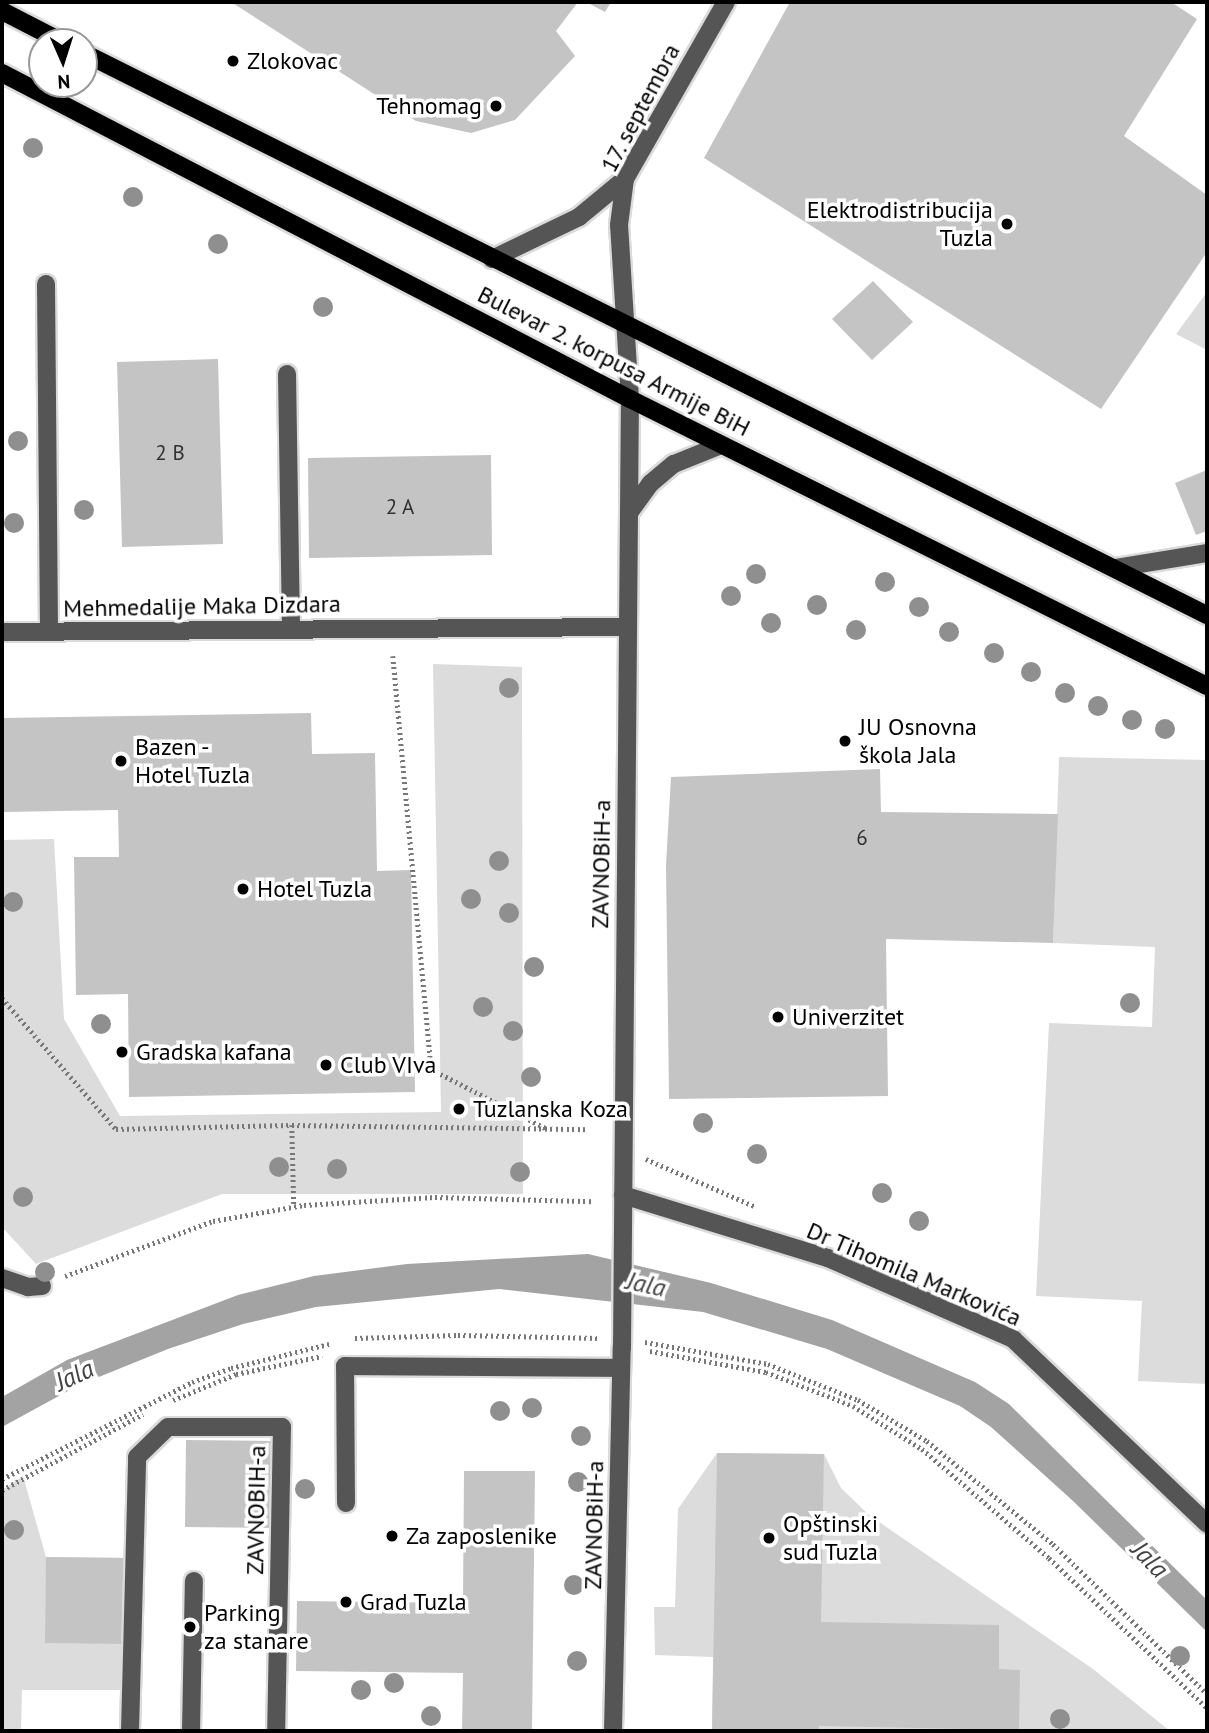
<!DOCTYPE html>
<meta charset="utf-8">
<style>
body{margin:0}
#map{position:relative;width:1209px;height:1733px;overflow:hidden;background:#fff;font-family:"PT Sans",sans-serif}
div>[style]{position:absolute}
.green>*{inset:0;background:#dcdcdc}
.water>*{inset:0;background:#a3a3a3}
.building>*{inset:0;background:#c4c4c4}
.path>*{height:4.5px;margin-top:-2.25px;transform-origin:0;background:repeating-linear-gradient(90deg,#777 0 2px,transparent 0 5.5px)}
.roads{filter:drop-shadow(2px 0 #dbdbdb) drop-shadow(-2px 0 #dbdbdb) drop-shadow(0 2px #dbdbdb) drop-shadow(0 -2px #dbdbdb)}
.minor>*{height:18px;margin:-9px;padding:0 9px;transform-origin:9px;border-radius:9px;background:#555}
.major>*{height:18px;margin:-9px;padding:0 9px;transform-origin:9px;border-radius:9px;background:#000}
.trees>*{width:20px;height:20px;margin:-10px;border-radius:50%;background:#8f8f8f}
.dots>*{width:19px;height:19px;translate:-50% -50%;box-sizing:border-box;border:4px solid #fff;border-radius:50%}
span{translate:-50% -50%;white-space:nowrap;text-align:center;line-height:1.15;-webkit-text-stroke:7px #fff;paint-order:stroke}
.number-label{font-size:21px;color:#313131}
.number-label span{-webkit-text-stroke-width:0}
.poi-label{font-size:24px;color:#000}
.left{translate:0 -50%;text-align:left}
.right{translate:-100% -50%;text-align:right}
.street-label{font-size:24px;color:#000}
.water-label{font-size:26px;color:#444;font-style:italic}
.frame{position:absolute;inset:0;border:4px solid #000;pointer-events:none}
.north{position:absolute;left:28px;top:28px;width:70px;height:70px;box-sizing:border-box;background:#fff;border:2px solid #999;border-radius:50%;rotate:177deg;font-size:19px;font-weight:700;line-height:28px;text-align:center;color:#000}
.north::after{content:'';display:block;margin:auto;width:24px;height:32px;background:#000;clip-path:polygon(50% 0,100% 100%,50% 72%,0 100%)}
</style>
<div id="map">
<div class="green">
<div style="clip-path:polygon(1207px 292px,1207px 350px,1176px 334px)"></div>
<div style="clip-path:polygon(433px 664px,522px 667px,523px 1194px,222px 1194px,36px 1264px,2px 1227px,2px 840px,54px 839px,64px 1019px,120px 1116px,441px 1112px)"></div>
<div style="clip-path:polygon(1059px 757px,1207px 760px,1207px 1384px,1138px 1381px,1142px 1301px,1036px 1296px,1049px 1023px,1152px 1027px,1155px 947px,1053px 943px)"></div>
<div style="clip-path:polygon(717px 1453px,824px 1454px,841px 1488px,869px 1515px,1093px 1669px,1170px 1731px,712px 1731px,713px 1657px,655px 1655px,654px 1607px,675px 1607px,678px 1509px)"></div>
<div style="clip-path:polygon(23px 1476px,46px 1557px,135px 1558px,131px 1690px,22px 1690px,21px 1731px,11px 1731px,2px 1729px,2px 1490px)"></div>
</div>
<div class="water">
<div style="clip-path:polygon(588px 1254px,711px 1283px,832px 1320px,975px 1382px,1009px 1404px,1207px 1600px,1207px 1632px,1072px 1500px,991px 1427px,960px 1406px,827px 1349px,703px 1312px,499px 1289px,316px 1307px,243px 1324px,168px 1349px,79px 1385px,2px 1427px,2px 1397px,67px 1360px,238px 1295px,314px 1276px,407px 1264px)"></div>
</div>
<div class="building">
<div style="clip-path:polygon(231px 2px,578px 2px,556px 31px,575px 56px,515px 120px,471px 133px,416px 121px)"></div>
<div style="clip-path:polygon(586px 2px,611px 2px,605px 12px)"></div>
<div style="clip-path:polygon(790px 2px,1171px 2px,1197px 19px,1124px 136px,1207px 195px,1207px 252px,1101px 409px,704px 158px)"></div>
<div style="clip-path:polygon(873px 281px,913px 322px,872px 360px,832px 319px)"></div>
<div style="clip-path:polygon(218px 359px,223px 544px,122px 547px,117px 362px)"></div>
<div style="clip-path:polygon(491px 455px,492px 555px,309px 558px,308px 458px)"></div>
<div style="clip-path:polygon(1207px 470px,1207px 531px,1196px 535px,1175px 483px)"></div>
<div style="clip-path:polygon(311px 713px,312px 754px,375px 753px,377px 871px,411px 870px,415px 1092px,129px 1097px,128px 994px,76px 995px,74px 857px,119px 857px,118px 810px,2px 812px,2px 718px)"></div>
<div style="clip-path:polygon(880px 769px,881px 812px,1058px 814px,1053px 943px,886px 939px,888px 1096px,669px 1099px,666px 865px,671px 777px)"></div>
<div style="clip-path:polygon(186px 1440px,272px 1441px,270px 1528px,185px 1527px)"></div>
<div style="clip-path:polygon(717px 1453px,824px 1454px,821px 1622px,999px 1625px,999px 1669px,1020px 1670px,1019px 1730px,819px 1726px,819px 1731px,712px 1731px)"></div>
<div style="clip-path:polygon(464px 1471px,535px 1471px,532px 1731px,462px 1731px,463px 1673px,296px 1671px,297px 1601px,463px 1603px)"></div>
<div style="clip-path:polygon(46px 1557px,126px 1558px,125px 1644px,45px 1643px)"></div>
</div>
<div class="path">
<div style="left:393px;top:656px;width:415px;rotate:84.7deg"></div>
<div style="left:431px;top:1069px;width:131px;rotate:27.3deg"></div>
<div style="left:2px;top:998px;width:174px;rotate:49deg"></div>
<div style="left:116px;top:1129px;width:176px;rotate:-1.3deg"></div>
<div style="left:292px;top:1125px;width:297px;rotate:0.8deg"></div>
<div style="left:292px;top:1125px;width:82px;rotate:88.6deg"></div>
<div style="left:646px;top:1159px;width:118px;rotate:23.5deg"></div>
<div style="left:65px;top:1276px;width:158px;rotate:-20.4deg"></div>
<div style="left:213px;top:1221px;width:92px;rotate:-10deg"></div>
<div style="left:304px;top:1205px;width:131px;rotate:-3.5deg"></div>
<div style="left:435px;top:1197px;width:158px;rotate:1.5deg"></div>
<div style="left:355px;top:1338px;width:103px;rotate:-1.7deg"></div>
<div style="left:458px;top:1335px;width:139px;rotate:1.2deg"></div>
<div style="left:645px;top:1342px;width:125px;rotate:10.1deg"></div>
<div style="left:768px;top:1364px;width:97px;rotate:21.8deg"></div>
<div style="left:858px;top:1400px;width:80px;rotate:30.7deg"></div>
<div style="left:927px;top:1441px;width:163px;rotate:39.3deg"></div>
<div style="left:1053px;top:1544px;width:215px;rotate:44.2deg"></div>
<div style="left:650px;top:1351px;width:118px;rotate:10.3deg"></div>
<div style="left:766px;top:1372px;width:93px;rotate:21.3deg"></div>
<div style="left:853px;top:1406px;width:81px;rotate:31.9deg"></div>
<div style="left:922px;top:1449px;width:167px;rotate:40.6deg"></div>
<div style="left:1049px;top:1558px;width:218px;rotate:43.5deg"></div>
<div style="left:173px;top:1400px;width:68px;rotate:-22.4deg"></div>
<div style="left:236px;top:1374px;width:88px;rotate:-11.8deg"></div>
<div style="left:2px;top:1479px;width:213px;rotate:-27deg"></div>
<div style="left:192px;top:1382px;width:41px;rotate:-19.7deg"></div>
<div style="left:231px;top:1368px;width:101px;rotate:-13.8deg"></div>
<div style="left:2px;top:1490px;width:160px;rotate:-28.3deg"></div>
</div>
<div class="roads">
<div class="minor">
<div style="left:492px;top:259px;width:97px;rotate:-25.8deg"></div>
<div style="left:579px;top:217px;width:60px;rotate:-39.6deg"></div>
<div style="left:46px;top:284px;width:348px;rotate:89.5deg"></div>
<div style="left:287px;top:374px;width:256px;rotate:89.1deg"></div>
<div style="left:629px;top:513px;width:37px;rotate:-54deg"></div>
<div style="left:651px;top:483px;width:30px;rotate:-40deg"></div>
<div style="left:674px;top:464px;width:51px;rotate:-22deg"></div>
<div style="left:1116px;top:568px;width:92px;rotate:-9.4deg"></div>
<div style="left:2px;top:632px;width:626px;rotate:-0.46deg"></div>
<div style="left:623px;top:1195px;width:214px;rotate:17.1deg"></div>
<div style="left:828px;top:1258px;width:202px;rotate:23.6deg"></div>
<div style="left:1013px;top:1339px;width:268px;rotate:43.6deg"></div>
<div style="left:2px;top:1278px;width:28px;rotate:19deg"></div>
<div style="left:28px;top:1287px;width:14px;rotate:-4deg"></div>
<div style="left:346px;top:1503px;width:137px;rotate:-90.4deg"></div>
<div style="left:345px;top:1366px;width:276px;rotate:0.4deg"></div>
<div style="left:130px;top:1731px;width:274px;rotate:-88.5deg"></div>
<div style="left:137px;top:1457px;width:43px;rotate:-44.1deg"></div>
<div style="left:168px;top:1427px;width:114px"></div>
<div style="left:282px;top:1427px;width:304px;rotate:91.1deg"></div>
<div style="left:191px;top:1731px;width:150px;rotate:-88.9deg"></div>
<div style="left:613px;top:1731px;width:383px;rotate:-88.7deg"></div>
<div style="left:622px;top:1348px;width:949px;rotate:-89.52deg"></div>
<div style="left:630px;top:399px;width:174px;rotate:-93.6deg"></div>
<div style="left:619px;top:225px;width:46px;rotate:-82.6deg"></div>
<div style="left:625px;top:179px;width:204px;rotate:-60.3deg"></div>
</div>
<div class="major">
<div style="left:2px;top:11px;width:68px;rotate:27.3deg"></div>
<div style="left:84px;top:53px;width:1256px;rotate:26.59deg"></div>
<div style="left:2px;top:73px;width:708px;rotate:27.43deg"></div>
<div style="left:630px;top:399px;width:644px;rotate:26.45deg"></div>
</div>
</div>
<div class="trees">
<div style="left:33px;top:148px"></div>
<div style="left:133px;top:197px"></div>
<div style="left:218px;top:244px"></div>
<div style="left:323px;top:307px"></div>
<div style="left:18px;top:441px"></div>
<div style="left:84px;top:510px"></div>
<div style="left:14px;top:523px"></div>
<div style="left:756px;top:574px"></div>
<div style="left:885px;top:582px"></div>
<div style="left:731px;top:596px"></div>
<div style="left:817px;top:605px"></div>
<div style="left:919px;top:607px"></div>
<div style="left:771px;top:623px"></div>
<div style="left:856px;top:630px"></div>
<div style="left:949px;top:632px"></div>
<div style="left:994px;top:653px"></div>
<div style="left:1031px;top:672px"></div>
<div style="left:509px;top:688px"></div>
<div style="left:1065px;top:693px"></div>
<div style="left:1098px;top:706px"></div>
<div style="left:1132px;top:720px"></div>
<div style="left:1165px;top:729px"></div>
<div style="left:499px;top:861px"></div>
<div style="left:471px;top:899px"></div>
<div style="left:13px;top:902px"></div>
<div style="left:509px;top:913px"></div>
<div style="left:534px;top:967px"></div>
<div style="left:1130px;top:1003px"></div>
<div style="left:483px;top:1007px"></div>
<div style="left:101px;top:1024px"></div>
<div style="left:513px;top:1031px"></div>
<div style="left:531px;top:1077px"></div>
<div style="left:703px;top:1123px"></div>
<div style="left:757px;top:1154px"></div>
<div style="left:279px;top:1167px"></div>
<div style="left:337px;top:1169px"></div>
<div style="left:520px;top:1172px"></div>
<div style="left:882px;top:1193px"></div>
<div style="left:23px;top:1197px"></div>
<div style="left:919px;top:1221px"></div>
<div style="left:45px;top:1272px"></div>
<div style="left:532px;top:1408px"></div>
<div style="left:500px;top:1411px"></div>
<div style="left:581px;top:1436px"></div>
<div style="left:578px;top:1482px"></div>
<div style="left:305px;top:1489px"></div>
<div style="left:14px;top:1530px"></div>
<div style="left:574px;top:1585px"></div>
<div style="left:1180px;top:1656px"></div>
<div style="left:577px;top:1661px"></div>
<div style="left:394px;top:1683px"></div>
<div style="left:361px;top:1690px"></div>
<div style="left:431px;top:1716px"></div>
<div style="left:1060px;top:1719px"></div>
</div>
<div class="dots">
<div style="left:233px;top:61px;background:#000"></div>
<div style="left:496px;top:106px;background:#000"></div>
<div style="left:1007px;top:224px;background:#000"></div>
<div style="left:845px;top:741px;background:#000"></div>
<div style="left:121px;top:761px;background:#000"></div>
<div style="left:243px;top:889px;background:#000"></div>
<div style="left:778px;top:1017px;background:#000"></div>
<div style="left:122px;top:1052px;background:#000"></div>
<div style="left:326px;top:1065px;background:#000"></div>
<div style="left:459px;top:1109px;background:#000"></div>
<div style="left:392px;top:1536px;background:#000"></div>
<div style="left:769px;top:1538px;background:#000"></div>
<div style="left:346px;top:1602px;background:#000"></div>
<div style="left:190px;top:1627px;background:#000"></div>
</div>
<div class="number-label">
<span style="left:170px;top:453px">2 B</span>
<span style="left:400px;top:507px">2 A</span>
<span style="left:862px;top:838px">6</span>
</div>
<div class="poi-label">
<span class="left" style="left:247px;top:61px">Zlokovac</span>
<span class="right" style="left:482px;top:106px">Tehnomag</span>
<span class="right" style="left:993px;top:224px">Elektrodistribucija<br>Tuzla</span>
<span class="left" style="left:859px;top:741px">JU Osnovna<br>škola Jala</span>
<span class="left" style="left:135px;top:761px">Bazen -<br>Hotel Tuzla</span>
<span class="left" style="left:257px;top:889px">Hotel Tuzla</span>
<span class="left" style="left:792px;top:1017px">Univerzitet</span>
<span class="left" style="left:136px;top:1052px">Gradska kafana</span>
<span class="left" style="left:340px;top:1065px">Club VIva</span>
<span class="left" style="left:473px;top:1109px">Tuzlanska Koza</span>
<span class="left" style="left:783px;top:1538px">Opštinski<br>sud Tuzla</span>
<span class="left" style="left:406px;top:1536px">Za zaposlenike</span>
<span class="left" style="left:360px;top:1602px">Grad Tuzla</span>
<span class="left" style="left:204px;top:1627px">Parking<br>za stanare</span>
</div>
<div class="street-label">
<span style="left:640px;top:108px;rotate:-62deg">17. septembra</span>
<span style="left:614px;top:361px;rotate:27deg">Bulevar 2. korpusa Armije BiH</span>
<span style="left:202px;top:606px;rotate:-1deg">Mehmedalije Maka Dizdara</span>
<span style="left:601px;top:864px;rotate:-89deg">ZAVNOBiH-a</span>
<span style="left:914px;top:1274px;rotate:23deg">Dr Tihomila Markovića</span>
<span style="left:256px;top:1510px;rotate:-89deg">ZAVNOBIH-a</span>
<span style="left:594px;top:1525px;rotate:-89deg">ZAVNOBiH-a</span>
</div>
<div class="water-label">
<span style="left:646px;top:1284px;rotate:12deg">Jala</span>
<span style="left:74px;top:1375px;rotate:-25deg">Jala</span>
<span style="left:1150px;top:1559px;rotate:46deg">Jala</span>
</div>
<div class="frame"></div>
<div class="north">N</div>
</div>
